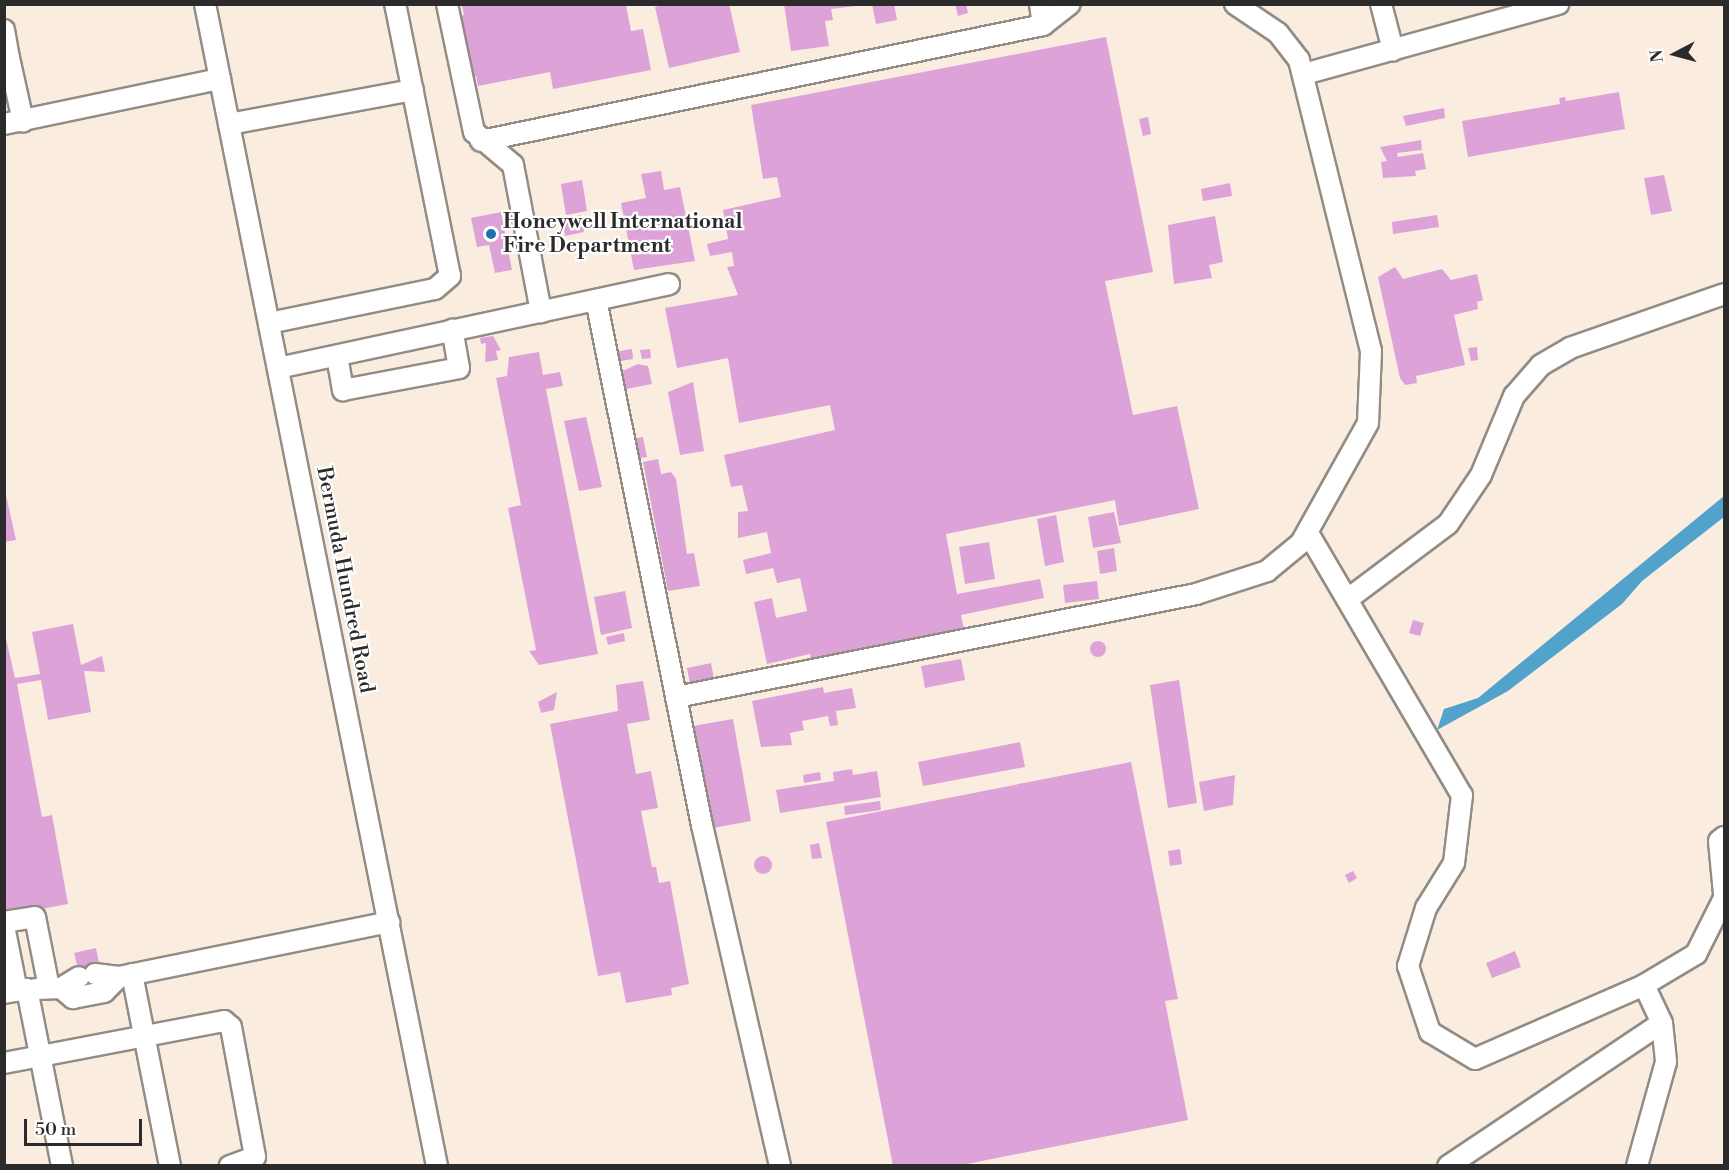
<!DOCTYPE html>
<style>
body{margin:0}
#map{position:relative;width:1729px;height:1170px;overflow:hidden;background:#faeddf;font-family:"Libre Bodoni",serif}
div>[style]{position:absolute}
.water>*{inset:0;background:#51a3cc}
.building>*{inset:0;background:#dda3d8}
.round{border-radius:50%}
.roads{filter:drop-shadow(2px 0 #928c85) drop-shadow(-2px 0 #928c85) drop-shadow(0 2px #928c85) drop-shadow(0 -2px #928c85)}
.minor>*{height:20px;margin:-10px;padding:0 10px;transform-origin:10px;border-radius:10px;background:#fff}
.dots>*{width:16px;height:16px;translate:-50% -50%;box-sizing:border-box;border:3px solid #fff;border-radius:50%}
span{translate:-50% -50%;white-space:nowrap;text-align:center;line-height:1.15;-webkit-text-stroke:4.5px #fff;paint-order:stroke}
.poi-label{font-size:21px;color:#2b2b2b;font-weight:700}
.left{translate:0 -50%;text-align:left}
.street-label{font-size:21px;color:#2b2b2b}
.frame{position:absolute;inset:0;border:6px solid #2b2b2b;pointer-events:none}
.north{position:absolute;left:1645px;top:24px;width:60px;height:60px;-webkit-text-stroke:4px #fff;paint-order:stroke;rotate:264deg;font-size:16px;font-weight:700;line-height:24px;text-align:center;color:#2b2b2b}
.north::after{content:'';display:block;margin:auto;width:21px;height:27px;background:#2b2b2b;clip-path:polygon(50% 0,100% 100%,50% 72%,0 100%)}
.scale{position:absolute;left:24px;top:1119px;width:118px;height:27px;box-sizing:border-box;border:3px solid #2b2b2b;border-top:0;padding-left:8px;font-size:18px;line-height:21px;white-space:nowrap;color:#2b2b2b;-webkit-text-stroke:4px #fff;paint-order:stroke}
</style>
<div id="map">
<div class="water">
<div style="clip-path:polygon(1724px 496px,1724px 517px,1642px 581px,1622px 604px,1508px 691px,1437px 730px,1444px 709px,1478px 698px)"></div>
</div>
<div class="building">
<div style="clip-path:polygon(667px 4px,729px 4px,740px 52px,669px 68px,655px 7px)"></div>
<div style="clip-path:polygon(784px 4px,856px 4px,856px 6px,831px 9px,833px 20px,825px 21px,829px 46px,791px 51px)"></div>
<div style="clip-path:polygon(872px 4px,894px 4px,897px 20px,876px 24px)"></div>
<div style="clip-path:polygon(955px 4px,966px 4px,968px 13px,958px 16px)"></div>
<div style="clip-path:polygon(462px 5px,626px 5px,631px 31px,643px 29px,651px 70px,553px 89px,550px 72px,478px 86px,476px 76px,468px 77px,456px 16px,464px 15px)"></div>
<div style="clip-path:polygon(1106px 37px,1153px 272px,1105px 281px,1133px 415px,1177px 406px,1199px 509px,1119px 526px,1115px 500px,946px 534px,957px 594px,1040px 579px,1044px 598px,961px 615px,964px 629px,811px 663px,810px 654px,767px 664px,754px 602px,772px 598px,776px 618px,807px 611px,800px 578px,777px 583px,773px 568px,746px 574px,743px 560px,771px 553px,767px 532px,738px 538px,738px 512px,748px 511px,742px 485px,731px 487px,724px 455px,835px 430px,830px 405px,739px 423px,728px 358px,677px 368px,665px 308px,738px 295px,727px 267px,734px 266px,732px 252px,710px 256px,707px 244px,728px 239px,723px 210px,781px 197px,777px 177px,763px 179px,751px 105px)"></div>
<div style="clip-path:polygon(1619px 92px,1625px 129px,1468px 157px,1462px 121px,1560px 104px,1559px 98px,1565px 97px,1566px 101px)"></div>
<div style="clip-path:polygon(1444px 108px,1445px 118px,1406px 126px,1403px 116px)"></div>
<div style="clip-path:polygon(1148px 117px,1151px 134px,1143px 136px,1139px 119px)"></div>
<div style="clip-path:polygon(1421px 140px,1422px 150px,1397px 153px,1398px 157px,1423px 153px,1426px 169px,1415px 171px,1416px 176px,1383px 178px,1381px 162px,1387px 161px,1380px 147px)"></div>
<div style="clip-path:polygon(661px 171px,664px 190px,680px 187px,695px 261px,634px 270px,621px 203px,646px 198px,641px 174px)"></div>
<div style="clip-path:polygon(1664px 175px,1672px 211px,1651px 215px,1644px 178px)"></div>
<div style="clip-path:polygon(582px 180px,587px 211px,566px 215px,561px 184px)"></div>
<div style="clip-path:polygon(1230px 183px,1232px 196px,1203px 201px,1201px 189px)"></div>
<div style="clip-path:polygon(501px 212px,512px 270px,495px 273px,489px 245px,477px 247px,471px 218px)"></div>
<div style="clip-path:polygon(581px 215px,584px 232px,565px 236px,562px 219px)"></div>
<div style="clip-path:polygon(1437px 215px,1439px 227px,1393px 234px,1392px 222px)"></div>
<div style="clip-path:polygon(1215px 216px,1223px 262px,1209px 265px,1212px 278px,1174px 284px,1168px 225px)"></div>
<div style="clip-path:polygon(1395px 267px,1403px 279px,1442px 269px,1451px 280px,1477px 274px,1483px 300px,1477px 302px,1478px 309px,1454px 315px,1465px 365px,1416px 376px,1417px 383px,1405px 385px,1400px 378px,1378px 277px)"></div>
<div style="clip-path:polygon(493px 336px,501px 350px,496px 351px,498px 360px,485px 362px,486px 343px,481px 344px,480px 338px)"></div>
<div style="clip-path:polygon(1477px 347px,1478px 360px,1471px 361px,1468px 348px)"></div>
<div style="clip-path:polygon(632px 349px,633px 359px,615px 362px,613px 352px)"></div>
<div style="clip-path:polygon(650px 349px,651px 358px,642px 359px,640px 350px)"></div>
<div style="clip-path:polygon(539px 352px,543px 375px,560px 372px,563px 386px,546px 389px,598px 654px,539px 665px,529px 651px,536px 650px,508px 508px,521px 505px,496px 378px,507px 376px,509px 357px)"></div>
<div style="clip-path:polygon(638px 364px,648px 366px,652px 384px,621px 390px,618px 373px)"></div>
<div style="clip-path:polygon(693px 382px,704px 451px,680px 455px,668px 392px)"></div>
<div style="clip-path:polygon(586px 417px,602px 487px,579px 491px,564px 421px)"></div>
<div style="clip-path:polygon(643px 437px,647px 457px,634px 459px,630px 439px)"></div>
<div style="clip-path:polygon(658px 459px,661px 474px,671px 472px,676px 479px,687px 554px,694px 553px,700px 586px,668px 591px,643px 462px)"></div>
<div style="clip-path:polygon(4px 486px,16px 540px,4px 542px)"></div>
<div style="clip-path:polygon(1114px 512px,1121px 543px,1093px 548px,1088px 517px)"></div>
<div style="clip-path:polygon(1056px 515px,1064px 562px,1045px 566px,1037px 519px)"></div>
<div style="clip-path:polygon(989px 542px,995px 579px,965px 584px,959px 547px)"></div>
<div style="clip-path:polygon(1114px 548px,1117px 571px,1100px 574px,1097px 551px)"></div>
<div style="clip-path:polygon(1097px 581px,1099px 599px,1065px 603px,1063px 585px)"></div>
<div style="clip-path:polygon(625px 591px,632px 628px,601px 635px,594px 597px)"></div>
<div style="clip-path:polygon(1413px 620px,1424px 623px,1420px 636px,1409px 633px)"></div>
<div style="clip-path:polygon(73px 624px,81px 665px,102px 656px,105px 672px,84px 671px,91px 712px,48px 720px,41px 680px,17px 684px,42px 817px,52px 815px,68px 904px,4px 916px,4px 630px,15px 678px,40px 674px,32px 632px)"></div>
<div style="clip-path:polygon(624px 633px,625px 641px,608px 645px,606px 637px)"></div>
<div class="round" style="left:1090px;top:641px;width:16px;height:16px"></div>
<div style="clip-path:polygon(961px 659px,965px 680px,925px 688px,921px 666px)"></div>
<div style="clip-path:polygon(711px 663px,714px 679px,690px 684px,687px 668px)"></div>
<div style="clip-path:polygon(1179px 680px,1197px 803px,1168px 808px,1150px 685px)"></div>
<div style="clip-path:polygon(643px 681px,650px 720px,627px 724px,636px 774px,651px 771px,658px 808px,641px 811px,652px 867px,656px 867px,659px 883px,670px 881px,689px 984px,671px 988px,672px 995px,626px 1003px,620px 972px,598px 976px,550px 724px,618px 711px,616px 685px)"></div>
<div style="clip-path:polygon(823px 687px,824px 693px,852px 688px,856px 708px,836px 711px,838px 725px,830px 726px,828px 716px,802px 721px,804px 730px,790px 733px,792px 745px,761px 747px,752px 701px)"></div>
<div style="clip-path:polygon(557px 692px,554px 710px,541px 713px,538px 702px)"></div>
<div style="clip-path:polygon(733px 719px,751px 821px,713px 828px,709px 807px,702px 808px,703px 783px,693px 726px)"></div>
<div style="clip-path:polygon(1020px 742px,1025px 767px,923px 786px,918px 762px)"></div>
<div style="clip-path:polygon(1131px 762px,1178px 999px,1165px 1001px,1188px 1120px,957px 1166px,893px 1166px,826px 822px)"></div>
<div style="clip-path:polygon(852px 769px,853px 775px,877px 771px,881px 797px,780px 813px,776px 790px,834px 781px,833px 772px)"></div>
<div style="clip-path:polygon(820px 772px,821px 780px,804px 783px,803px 775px)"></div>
<div style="clip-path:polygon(1235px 775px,1233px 805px,1204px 811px,1199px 782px)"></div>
<div style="clip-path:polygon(880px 801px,881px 810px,845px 815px,844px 806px)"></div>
<div style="clip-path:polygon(819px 843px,822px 858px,812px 859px,810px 845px)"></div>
<div style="clip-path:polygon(1180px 849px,1182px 864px,1170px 866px,1168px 851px)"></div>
<div class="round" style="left:754px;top:856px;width:18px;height:18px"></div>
<div style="clip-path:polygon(1353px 871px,1357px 878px,1349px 883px,1345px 875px)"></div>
<div style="clip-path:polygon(96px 948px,100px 968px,79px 973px,74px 953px)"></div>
<div style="clip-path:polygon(1515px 951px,1521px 967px,1492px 978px,1486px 963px)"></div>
</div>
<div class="roads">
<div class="minor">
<div style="left:205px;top:4px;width:1185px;rotate:78.71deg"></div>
<div style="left:447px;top:4px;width:131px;rotate:78.1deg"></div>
<div style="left:474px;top:132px;width:51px;rotate:40.2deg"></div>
<div style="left:513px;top:165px;width:150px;rotate:79.2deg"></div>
<div style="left:1040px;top:4px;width:21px;rotate:82deg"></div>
<div style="left:1381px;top:4px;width:48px;rotate:75.4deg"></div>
<div style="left:4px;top:30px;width:28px;rotate:80deg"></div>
<div style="left:4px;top:59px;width:5px;rotate:-11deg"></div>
<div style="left:9px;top:58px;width:65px;rotate:77.5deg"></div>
<div style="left:1304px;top:74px;width:264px;rotate:-15.4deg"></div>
<div style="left:4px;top:124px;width:221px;rotate:-11.8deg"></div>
<div style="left:229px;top:124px;width:187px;rotate:-10.5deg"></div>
<div style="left:481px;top:141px;width:574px;rotate:-11.66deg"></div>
<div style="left:1043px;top:25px;width:34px;rotate:-38deg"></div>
<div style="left:596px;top:300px;width:536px;rotate:78.59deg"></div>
<div style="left:702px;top:825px;width:350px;rotate:77.1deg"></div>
<div style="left:269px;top:323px;width:169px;rotate:-11.6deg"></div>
<div style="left:435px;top:289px;width:20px;rotate:-41deg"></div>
<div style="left:450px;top:276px;width:278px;rotate:-101.4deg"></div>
<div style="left:337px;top:356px;width:35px;rotate:80deg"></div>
<div style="left:343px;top:390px;width:118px;rotate:-10.7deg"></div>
<div style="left:459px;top:368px;width:39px;rotate:-100deg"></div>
<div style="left:278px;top:368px;width:400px;rotate:-12.1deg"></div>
<div style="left:1308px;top:533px;width:304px;rotate:59.6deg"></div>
<div style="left:1462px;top:795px;width:68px;rotate:96.7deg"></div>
<div style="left:1454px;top:863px;width:53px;rotate:121.9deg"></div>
<div style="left:1426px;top:908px;width:61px;rotate:107.2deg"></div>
<div style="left:1408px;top:966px;width:70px;rotate:71.6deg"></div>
<div style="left:1430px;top:1032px;width:52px;rotate:31deg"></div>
<div style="left:1475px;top:1059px;width:184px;rotate:-23.6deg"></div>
<div style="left:1644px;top:985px;width:42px;rotate:64.7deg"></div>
<div style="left:1662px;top:1023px;width:39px;rotate:84deg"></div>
<div style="left:1666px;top:1062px;width:108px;rotate:105.6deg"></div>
<div style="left:1348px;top:599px;width:125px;rotate:-36.9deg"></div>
<div style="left:1448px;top:524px;width:59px;rotate:-56deg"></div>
<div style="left:1481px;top:475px;width:86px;rotate:-67.3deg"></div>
<div style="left:1514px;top:396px;width:41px;rotate:-48.9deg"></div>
<div style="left:1541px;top:365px;width:34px;rotate:-30deg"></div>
<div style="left:1570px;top:348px;width:163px;rotate:-19.3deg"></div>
<div style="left:676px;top:697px;width:530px;rotate:-11.2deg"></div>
<div style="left:1196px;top:594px;width:75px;rotate:-17.9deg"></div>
<div style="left:1267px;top:571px;width:44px;rotate:-39.5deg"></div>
<div style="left:1301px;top:543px;width:137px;rotate:-60.8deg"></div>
<div style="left:1368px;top:423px;width:72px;rotate:-87.6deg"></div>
<div style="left:1371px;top:351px;width:300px;rotate:-103.9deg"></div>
<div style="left:1299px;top:60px;width:34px;rotate:-128deg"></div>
<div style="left:1278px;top:33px;width:52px;rotate:-146deg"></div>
<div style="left:1724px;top:837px;width:6px;rotate:141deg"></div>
<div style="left:1719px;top:841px;width:53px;rotate:84.6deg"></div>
<div style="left:4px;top:922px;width:31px;rotate:-9deg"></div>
<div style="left:35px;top:917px;width:72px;rotate:78.8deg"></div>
<div style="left:4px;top:926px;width:66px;rotate:78.7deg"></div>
<div style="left:95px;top:974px;width:24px;rotate:7deg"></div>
<div style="left:119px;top:977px;width:276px;rotate:-11.5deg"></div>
<div style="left:132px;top:974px;width:196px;rotate:78.8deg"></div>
<div style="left:1644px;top:985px;width:61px;rotate:-30.8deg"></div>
<div style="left:1696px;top:954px;width:63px;rotate:-63.4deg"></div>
<div style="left:61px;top:988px;width:21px;rotate:-31deg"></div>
<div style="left:36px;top:989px;width:25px;rotate:-2deg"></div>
<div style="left:61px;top:988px;width:16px;rotate:40deg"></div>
<div style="left:73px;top:998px;width:32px;rotate:-11deg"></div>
<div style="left:104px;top:992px;width:21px;rotate:-45deg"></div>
<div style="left:4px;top:993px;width:23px;rotate:-10deg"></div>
<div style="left:27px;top:989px;width:180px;rotate:78.8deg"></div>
<div style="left:4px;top:1063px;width:224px;rotate:-10.8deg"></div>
<div style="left:224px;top:1021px;width:9px;rotate:41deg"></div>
<div style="left:231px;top:1027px;width:132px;rotate:79.5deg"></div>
<div style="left:255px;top:1157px;width:27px;rotate:160deg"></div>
<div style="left:1448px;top:1166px;width:257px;rotate:-33.8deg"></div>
</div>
</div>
<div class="dots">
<div style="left:491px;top:234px;background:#1f6fb2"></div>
</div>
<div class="poi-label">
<span class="left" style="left:503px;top:234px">Honeywell International<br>Fire Department</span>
</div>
<div class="street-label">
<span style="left:345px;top:580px;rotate:79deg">Bermuda Hundred Road</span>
</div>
<div class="frame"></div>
<div class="north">N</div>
<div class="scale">50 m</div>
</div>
